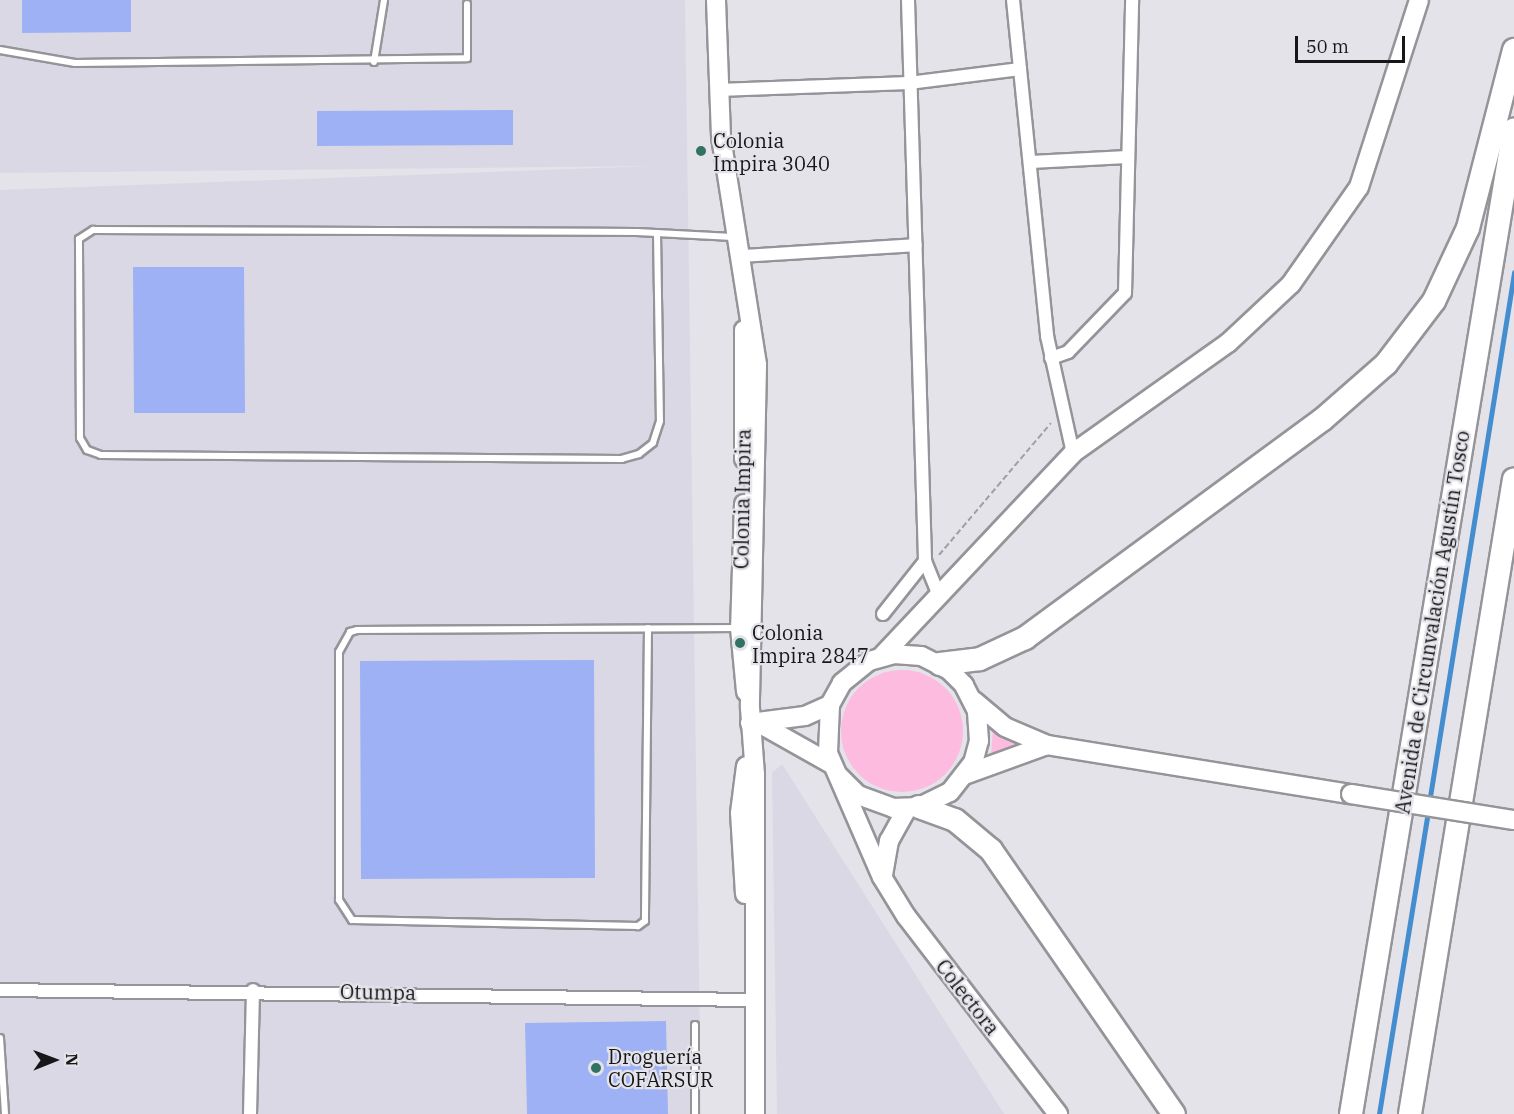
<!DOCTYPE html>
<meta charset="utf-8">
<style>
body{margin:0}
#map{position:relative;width:1514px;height:1114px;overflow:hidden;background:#e4e3e9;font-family:"IBM Plex Serif",serif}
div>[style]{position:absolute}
.built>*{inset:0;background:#dbd8e5}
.green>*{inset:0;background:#fcbbdf}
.round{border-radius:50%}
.stream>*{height:4.5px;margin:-2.25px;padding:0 2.25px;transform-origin:2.25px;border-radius:2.25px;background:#448ecf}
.building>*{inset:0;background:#9eb1f4}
.path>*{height:2px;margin-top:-1px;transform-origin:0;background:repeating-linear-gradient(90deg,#a09fa4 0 6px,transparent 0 9px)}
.roads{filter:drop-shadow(2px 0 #959499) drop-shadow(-2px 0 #959499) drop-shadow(0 2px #959499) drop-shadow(0 -2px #959499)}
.lane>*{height:6px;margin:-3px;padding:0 3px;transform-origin:3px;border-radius:3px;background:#fff}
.street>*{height:12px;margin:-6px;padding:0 6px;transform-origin:6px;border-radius:6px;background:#fff}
.secondary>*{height:18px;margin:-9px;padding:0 9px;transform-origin:9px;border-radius:9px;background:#fff}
.highway>*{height:22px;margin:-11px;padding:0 11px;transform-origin:11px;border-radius:11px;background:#fff}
.bridges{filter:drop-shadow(2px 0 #959499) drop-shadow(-2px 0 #959499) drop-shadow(0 2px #959499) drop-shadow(0 -2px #959499)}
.secondary-bridge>*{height:18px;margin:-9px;padding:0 9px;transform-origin:9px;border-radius:9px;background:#fff}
.dots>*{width:16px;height:16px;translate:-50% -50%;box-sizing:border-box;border:3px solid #e4e3e9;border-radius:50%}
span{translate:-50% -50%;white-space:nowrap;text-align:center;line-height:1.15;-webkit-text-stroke:4.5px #e4e3e9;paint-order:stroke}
.poi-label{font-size:20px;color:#171719}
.left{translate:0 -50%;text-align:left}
.street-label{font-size:20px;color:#171719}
.north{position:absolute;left:24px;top:1030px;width:60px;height:60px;-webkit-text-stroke:4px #e4e3e9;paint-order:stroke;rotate:89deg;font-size:16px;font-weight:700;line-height:24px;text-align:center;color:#171719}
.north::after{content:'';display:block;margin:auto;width:21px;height:27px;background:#171719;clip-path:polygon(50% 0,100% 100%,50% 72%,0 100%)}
.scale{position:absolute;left:1295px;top:36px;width:110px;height:27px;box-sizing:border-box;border:3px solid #171719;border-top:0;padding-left:8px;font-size:18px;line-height:21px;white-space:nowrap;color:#171719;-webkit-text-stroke:4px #e4e3e9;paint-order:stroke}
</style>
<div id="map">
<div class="built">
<div style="clip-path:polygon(0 0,685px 0,701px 1114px,0 1114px,0 190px,653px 166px,0 173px)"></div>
<div style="clip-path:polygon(782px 764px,1004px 1114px,777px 1114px,772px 773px)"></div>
</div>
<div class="green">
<div class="round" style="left:841px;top:670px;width:122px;height:122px"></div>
<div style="clip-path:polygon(993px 728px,1024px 743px,991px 757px)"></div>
</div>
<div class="stream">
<div style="left:1429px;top:803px;width:537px;rotate:-80.89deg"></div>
<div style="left:1379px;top:1114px;width:306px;rotate:-80.8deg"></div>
</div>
<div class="building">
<div style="clip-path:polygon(22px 0,131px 0,131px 32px,22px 33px)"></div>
<div style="clip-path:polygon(513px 110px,513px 145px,317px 146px,317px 111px)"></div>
<div style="clip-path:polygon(133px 267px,244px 267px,245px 413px,134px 413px)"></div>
<div style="clip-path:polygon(594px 660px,595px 878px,361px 879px,360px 661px)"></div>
<div style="clip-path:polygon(666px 1021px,668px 1114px,527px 1114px,525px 1023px)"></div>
</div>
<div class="path">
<div style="left:939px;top:555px;width:173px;rotate:-49.7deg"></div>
</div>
<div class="roads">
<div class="lane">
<div style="left:0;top:50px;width:76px;rotate:9.8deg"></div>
<div style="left:75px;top:63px;width:392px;rotate:-0.7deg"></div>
<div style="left:467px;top:58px;width:54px;rotate:-90deg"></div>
<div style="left:374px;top:62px;width:63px;rotate:-80.8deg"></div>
<div style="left:657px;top:233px;width:188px;rotate:89.1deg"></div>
<div style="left:660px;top:421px;width:23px;rotate:108deg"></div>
<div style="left:653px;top:443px;width:18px;rotate:142deg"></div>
<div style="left:639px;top:454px;width:18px;rotate:164deg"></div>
<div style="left:622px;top:459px;width:521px;rotate:-179.56deg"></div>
<div style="left:101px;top:455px;width:15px;rotate:-160deg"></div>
<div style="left:87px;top:450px;width:14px;rotate:-120deg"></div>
<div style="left:80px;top:438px;width:199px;rotate:-90.3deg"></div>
<div style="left:79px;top:239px;width:17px;rotate:-33deg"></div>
<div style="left:93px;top:230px;width:544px;rotate:0.21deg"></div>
<div style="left:637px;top:232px;width:96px;rotate:3deg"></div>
<div style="left:648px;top:628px;width:293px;rotate:90.6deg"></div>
<div style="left:645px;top:921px;width:9px;rotate:144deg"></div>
<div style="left:638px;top:926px;width:286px;rotate:-178.8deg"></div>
<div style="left:352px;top:920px;width:24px;rotate:-123deg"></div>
<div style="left:339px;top:900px;width:248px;rotate:-90deg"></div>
<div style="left:339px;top:652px;width:23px;rotate:-61deg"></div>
<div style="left:350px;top:632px;width:7px;rotate:-16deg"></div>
<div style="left:357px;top:630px;width:380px;rotate:-0.3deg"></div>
<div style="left:0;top:1038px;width:76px;rotate:86.2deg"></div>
<div style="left:695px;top:1114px;width:89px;rotate:-90deg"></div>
</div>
<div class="street">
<div style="left:908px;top:0;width:561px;rotate:88.26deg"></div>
<div style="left:925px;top:561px;width:35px;rotate:68deg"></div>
<div style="left:1013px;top:0;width:338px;rotate:84.2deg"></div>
<div style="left:1047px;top:336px;width:120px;rotate:77.5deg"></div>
<div style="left:718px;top:90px;width:191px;rotate:-2.1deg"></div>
<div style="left:909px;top:83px;width:112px;rotate:-7.2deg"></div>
<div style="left:1032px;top:162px;width:94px;rotate:-3deg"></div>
<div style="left:742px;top:256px;width:174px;rotate:-3.6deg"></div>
<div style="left:1051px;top:358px;width:18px;rotate:-19deg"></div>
<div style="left:1068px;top:352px;width:82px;rotate:-46deg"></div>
<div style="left:1125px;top:293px;width:293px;rotate:-88.6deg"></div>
<div style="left:883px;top:614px;width:68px;rotate:-51.6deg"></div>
<div style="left:0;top:990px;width:755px;rotate:0.76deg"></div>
<div style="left:250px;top:1114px;width:124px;rotate:-88.6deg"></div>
</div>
<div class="secondary">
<div style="left:716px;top:0;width:137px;rotate:87.9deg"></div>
<div style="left:721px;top:137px;width:231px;rotate:81deg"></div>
<div style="left:757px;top:365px;width:343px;rotate:91.2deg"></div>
<div style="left:750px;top:708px;width:66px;rotate:85.7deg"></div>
<div style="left:755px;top:774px;width:340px;rotate:90deg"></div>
<div style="left:744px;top:330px;width:129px;rotate:90deg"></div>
<div style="left:744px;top:504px;width:124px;rotate:91.8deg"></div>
<div style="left:740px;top:628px;width:64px;rotate:84.6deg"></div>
<div style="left:881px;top:657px;width:280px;rotate:-46.7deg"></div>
<div style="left:1073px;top:453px;width:190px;rotate:-35.4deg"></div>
<div style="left:1228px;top:343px;width:86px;rotate:-43.1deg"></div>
<div style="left:1291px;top:284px;width:118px;rotate:-55deg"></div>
<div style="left:1359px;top:187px;width:196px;rotate:-72.2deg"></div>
<div style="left:974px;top:701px;width:40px;rotate:40deg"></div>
<div style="left:1005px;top:727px;width:46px;rotate:23.2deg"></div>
<div style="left:1047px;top:745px;width:308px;rotate:9.2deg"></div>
<div style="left:750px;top:723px;width:55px;rotate:-7.3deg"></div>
<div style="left:805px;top:716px;width:27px;rotate:-24deg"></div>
<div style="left:762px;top:725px;width:81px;rotate:29.4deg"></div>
<div style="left:967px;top:774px;width:85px;rotate:-19.9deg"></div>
<div style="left:839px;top:776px;width:27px;rotate:45deg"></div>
<div style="left:858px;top:795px;width:37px;rotate:20deg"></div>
<div style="left:893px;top:808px;width:26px;rotate:-2deg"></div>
<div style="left:919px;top:807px;width:34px;rotate:-26deg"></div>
<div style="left:950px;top:792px;width:37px;rotate:-52deg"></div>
<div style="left:973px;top:763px;width:23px;rotate:-75deg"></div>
<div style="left:979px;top:741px;width:30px;rotate:-94deg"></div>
<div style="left:977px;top:711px;width:29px;rotate:-117deg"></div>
<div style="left:964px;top:685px;width:21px;rotate:-135deg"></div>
<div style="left:949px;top:670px;width:31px;rotate:-153deg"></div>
<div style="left:921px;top:656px;width:27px;rotate:-176deg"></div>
<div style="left:894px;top:654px;width:26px;rotate:164deg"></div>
<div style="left:869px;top:661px;width:35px;rotate:141deg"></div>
<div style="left:842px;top:683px;width:25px;rotate:119deg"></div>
<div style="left:830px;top:705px;width:48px;rotate:92.4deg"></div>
<div style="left:828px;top:753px;width:135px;rotate:66.5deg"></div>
<div style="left:882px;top:877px;width:46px;rotate:58.4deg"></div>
<div style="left:906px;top:916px;width:250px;rotate:52.5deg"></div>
<div style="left:883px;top:875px;width:35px;rotate:-80deg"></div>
<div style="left:889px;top:841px;width:37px;rotate:-61deg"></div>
<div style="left:745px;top:894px;width:81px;rotate:-93.5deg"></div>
<div style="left:740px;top:813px;width:47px;rotate:-82.7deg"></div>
</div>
<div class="highway">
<div style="left:940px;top:664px;width:40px;rotate:-7.1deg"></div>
<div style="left:980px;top:659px;width:50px;rotate:-25deg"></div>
<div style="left:1025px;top:638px;width:368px;rotate:-36.3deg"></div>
<div style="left:1322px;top:420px;width:85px;rotate:-41.2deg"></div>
<div style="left:1386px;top:364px;width:79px;rotate:-52.7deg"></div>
<div style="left:1434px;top:301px;width:81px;rotate:-65deg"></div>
<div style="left:1468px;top:228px;width:184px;rotate:-75.5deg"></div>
<div style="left:919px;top:807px;width:38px;rotate:20deg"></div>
<div style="left:955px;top:820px;width:47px;rotate:39.8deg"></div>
<div style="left:991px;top:850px;width:321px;rotate:55.3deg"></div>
<div style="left:1351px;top:1114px;width:998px;rotate:-80.6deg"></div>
<div style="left:1410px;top:1114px;width:643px;rotate:-80.7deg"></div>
</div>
</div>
<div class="bridges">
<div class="secondary-bridge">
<div style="left:1351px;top:794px;width:165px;rotate:9.1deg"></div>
</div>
</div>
<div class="dots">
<div style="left:701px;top:151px;background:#317263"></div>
<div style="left:740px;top:643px;background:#317263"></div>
<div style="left:596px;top:1068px;background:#317263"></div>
</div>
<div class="poi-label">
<span class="left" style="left:713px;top:152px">Colonia<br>Impira 3040</span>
<span class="left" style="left:752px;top:644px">Colonia<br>Impira 2847</span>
<span class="left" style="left:608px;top:1068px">Droguería<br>COFARSUR</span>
</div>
<div class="street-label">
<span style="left:742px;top:499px;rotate:-89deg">Colonia Impira</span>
<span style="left:1432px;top:622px;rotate:-81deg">Avenida de Circunvalación Agustín Tosco</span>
<span style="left:378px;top:992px;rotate:1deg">Otumpa</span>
<span style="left:968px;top:997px;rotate:52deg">Colectora</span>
</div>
<div class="north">N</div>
<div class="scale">50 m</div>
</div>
